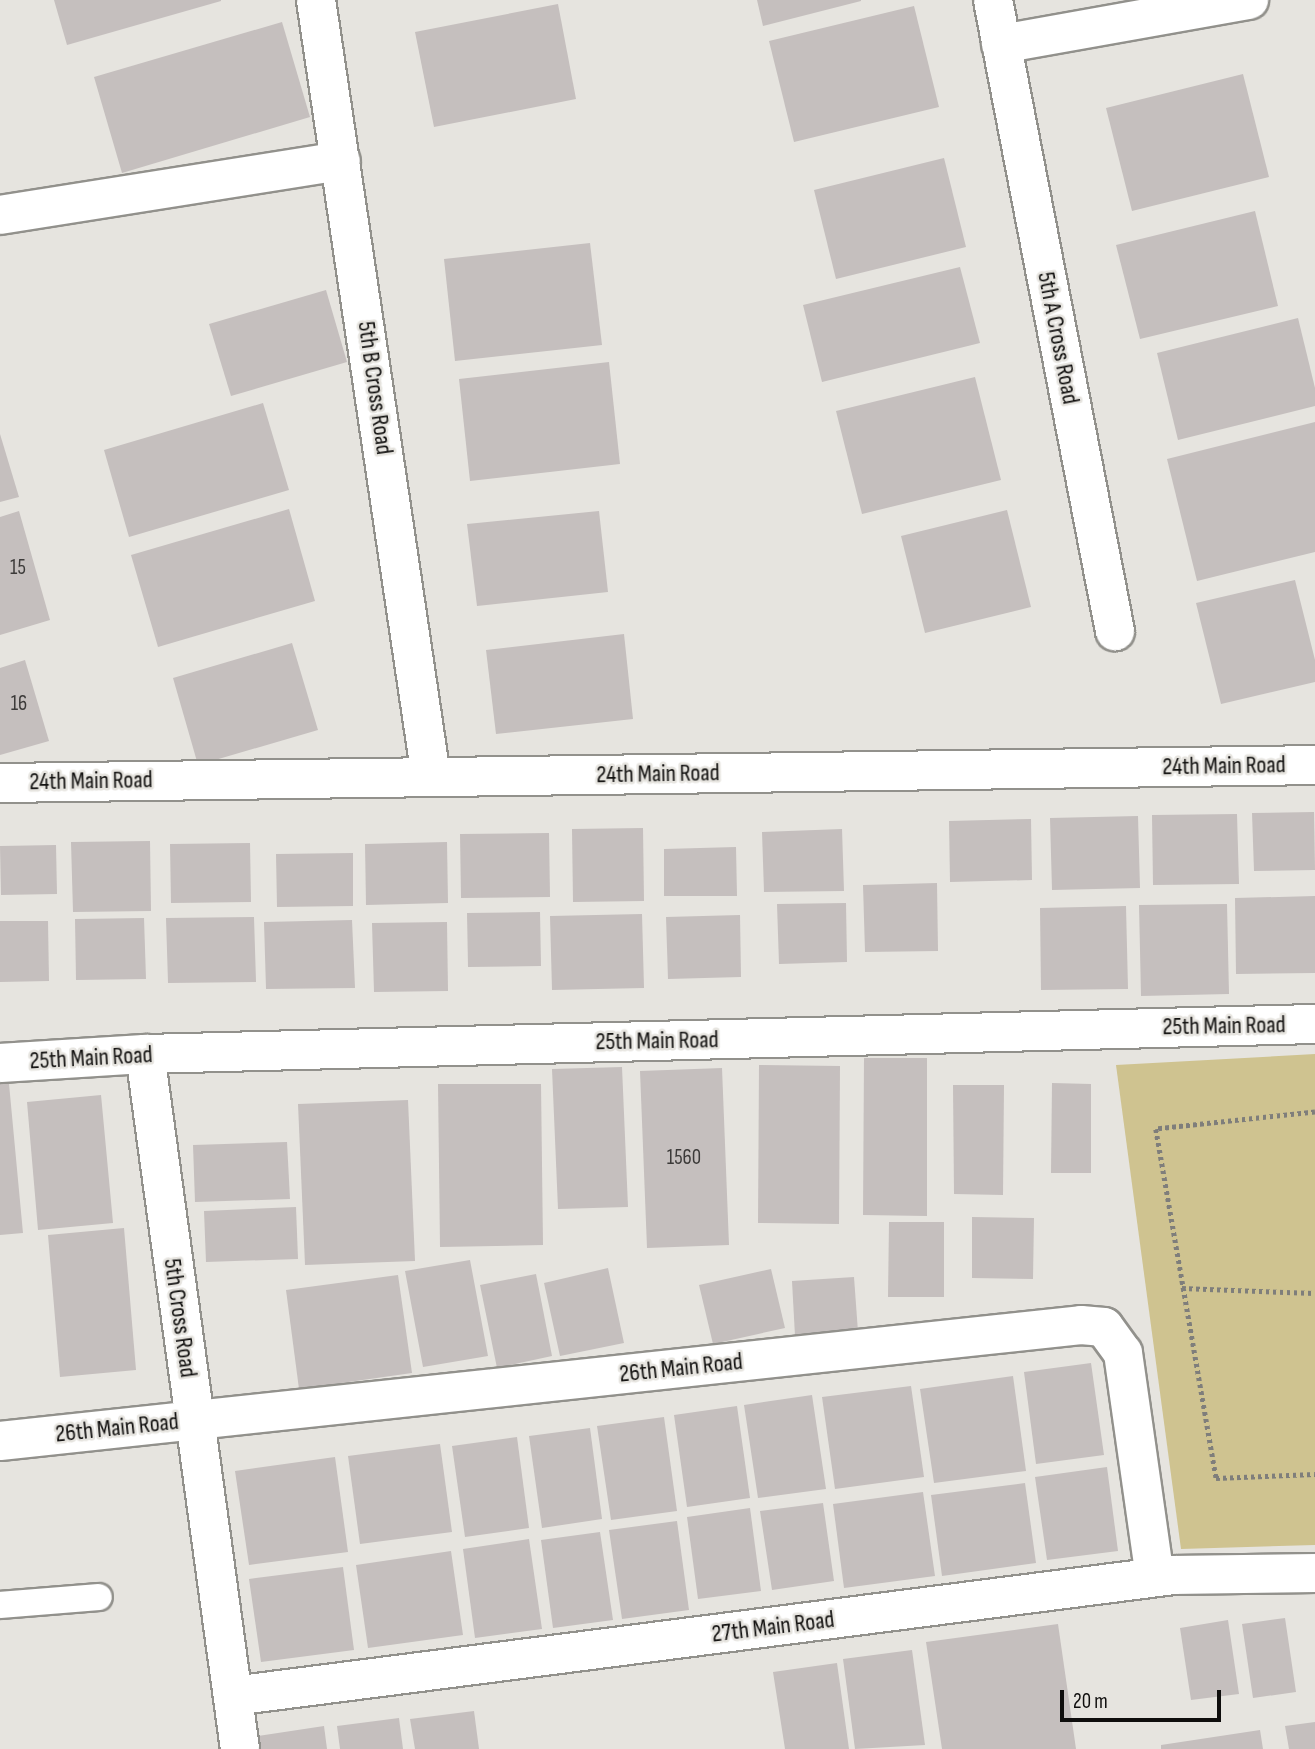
<!DOCTYPE html>
<style>
body{margin:0}
#map{position:relative;width:1315px;height:1749px;overflow:hidden;background:#e6e4df;font-family:"Sofia Sans Condensed",sans-serif}
div>[style]{position:absolute}
.green>*{inset:0;background:#cfc390}
.building>*{inset:0;background:#c5bfbe}
.path>*{height:4.5px;margin-top:-2.25px;transform-origin:0;background:repeating-linear-gradient(90deg,#7f7e7b 0 3.5px,transparent 0 7px)}
.roads{filter:drop-shadow(2px 0 #92918c) drop-shadow(-2px 0 #92918c) drop-shadow(0 2px #92918c) drop-shadow(0 -2px #92918c)}
.lane>*{height:26px;margin:-13px;padding:0 13px;transform-origin:13px;border-radius:13px;background:#fff}
.street>*{height:38px;margin:-19px;padding:0 19px;transform-origin:19px;border-radius:19px;background:#fff}
span{translate:-50% -50%;white-space:nowrap;text-align:center;line-height:1.15;-webkit-text-stroke:5px #e6e4df;paint-order:stroke}
.number-label{font-size:21px;color:#3c3a39}
.number-label span{-webkit-text-stroke-width:0}
.street-label{font-size:24px;color:#0f0e0d}
.scale{position:absolute;left:1060px;top:1690px;width:161px;height:32px;box-sizing:border-box;border:4px solid #0f0e0d;border-top:0;padding-left:9px;font-size:21px;line-height:24px;white-space:nowrap;color:#0f0e0d;-webkit-text-stroke:5px #e6e4df;paint-order:stroke}
</style>
<div id="map">
<div class="green">
<div style="clip-path:polygon(1315px 1054px,1315px 1545px,1181px 1549px,1116px 1065px)"></div>
</div>
<div class="building">
<div style="clip-path:polygon(54px 0,221px 0,221px 1px,67px 45px)"></div>
<div style="clip-path:polygon(757px 0,861px 0,861px 1px,763px 26px)"></div>
<div style="clip-path:polygon(558px 4px,576px 99px,434px 127px,415px 32px)"></div>
<div style="clip-path:polygon(914px 6px,939px 107px,794px 142px,769px 41px)"></div>
<div style="clip-path:polygon(282px 22px,310px 117px,122px 173px,94px 77px)"></div>
<div style="clip-path:polygon(1243px 74px,1269px 177px,1132px 211px,1106px 108px)"></div>
<div style="clip-path:polygon(944px 158px,966px 247px,836px 279px,814px 190px)"></div>
<div style="clip-path:polygon(1255px 211px,1278px 306px,1140px 339px,1116px 245px)"></div>
<div style="clip-path:polygon(590px 243px,602px 345px,455px 361px,444px 259px)"></div>
<div style="clip-path:polygon(960px 267px,980px 343px,822px 382px,803px 305px)"></div>
<div style="clip-path:polygon(326px 290px,347px 362px,231px 396px,209px 324px)"></div>
<div style="clip-path:polygon(1298px 318px,1315px 388px,1315px 406px,1178px 440px,1157px 353px)"></div>
<div style="clip-path:polygon(609px 362px,620px 464px,470px 481px,459px 379px)"></div>
<div style="clip-path:polygon(975px 377px,1001px 480px,862px 514px,836px 411px)"></div>
<div style="clip-path:polygon(263px 403px,289px 490px,129px 537px,104px 450px)"></div>
<div style="clip-path:polygon(1315px 422px,1315px 552px,1197px 581px,1167px 459px)"></div>
<div style="clip-path:polygon(0 434px,19px 497px,0 502px)"></div>
<div style="clip-path:polygon(289px 509px,315px 601px,158px 647px,131px 555px)"></div>
<div style="clip-path:polygon(1007px 510px,1031px 607px,925px 633px,901px 536px)"></div>
<div style="clip-path:polygon(19px 511px,50px 620px,0 635px,0 517px)"></div>
<div style="clip-path:polygon(599px 511px,608px 592px,477px 606px,467px 524px)"></div>
<div style="clip-path:polygon(1295px 580px,1315px 660px,1315px 682px,1221px 704px,1196px 603px)"></div>
<div style="clip-path:polygon(624px 634px,633px 719px,496px 734px,486px 650px)"></div>
<div style="clip-path:polygon(292px 643px,318px 730px,198px 765px,173px 678px)"></div>
<div style="clip-path:polygon(25px 660px,49px 741px,0 755px,0 668px)"></div>
<div style="clip-path:polygon(1314px 812px,1315px 870px,1254px 871px,1252px 813px)"></div>
<div style="clip-path:polygon(1237px 814px,1239px 884px,1153px 885px,1152px 815px)"></div>
<div style="clip-path:polygon(1138px 816px,1140px 888px,1052px 890px,1050px 818px)"></div>
<div style="clip-path:polygon(1031px 819px,1032px 880px,950px 882px,949px 821px)"></div>
<div style="clip-path:polygon(643px 828px,644px 901px,573px 902px,572px 829px)"></div>
<div style="clip-path:polygon(842px 829px,844px 891px,764px 892px,762px 832px)"></div>
<div style="clip-path:polygon(549px 833px,550px 897px,461px 898px,460px 834px)"></div>
<div style="clip-path:polygon(150px 841px,151px 911px,73px 912px,71px 842px)"></div>
<div style="clip-path:polygon(447px 842px,448px 903px,366px 905px,365px 844px)"></div>
<div style="clip-path:polygon(250px 843px,251px 902px,171px 903px,170px 844px)"></div>
<div style="clip-path:polygon(56px 845px,57px 894px,1px 895px,0 846px)"></div>
<div style="clip-path:polygon(736px 847px,737px 896px,664px 896px,664px 849px)"></div>
<div style="clip-path:polygon(353px 853px,353px 906px,277px 907px,276px 854px)"></div>
<div style="clip-path:polygon(937px 883px,938px 951px,865px 952px,863px 885px)"></div>
<div style="clip-path:polygon(1315px 896px,1315px 973px,1236px 974px,1235px 898px)"></div>
<div style="clip-path:polygon(846px 903px,847px 962px,779px 964px,777px 904px)"></div>
<div style="clip-path:polygon(1227px 904px,1229px 994px,1141px 996px,1139px 905px)"></div>
<div style="clip-path:polygon(1126px 906px,1128px 989px,1041px 990px,1040px 908px)"></div>
<div style="clip-path:polygon(540px 912px,541px 966px,468px 967px,467px 913px)"></div>
<div style="clip-path:polygon(642px 914px,644px 988px,552px 990px,550px 916px)"></div>
<div style="clip-path:polygon(740px 915px,741px 977px,668px 979px,666px 917px)"></div>
<div style="clip-path:polygon(254px 917px,256px 982px,168px 983px,166px 918px)"></div>
<div style="clip-path:polygon(144px 918px,146px 979px,76px 980px,75px 919px)"></div>
<div style="clip-path:polygon(352px 920px,355px 988px,266px 989px,264px 922px)"></div>
<div style="clip-path:polygon(0 921px,48px 921px,49px 981px,0 982px)"></div>
<div style="clip-path:polygon(447px 922px,448px 991px,374px 992px,372px 923px)"></div>
<div style="clip-path:polygon(864px 1058px,927px 1058px,927px 1216px,863px 1215px)"></div>
<div style="clip-path:polygon(759px 1065px,840px 1066px,839px 1224px,758px 1223px)"></div>
<div style="clip-path:polygon(622px 1067px,628px 1207px,558px 1209px,552px 1069px)"></div>
<div style="clip-path:polygon(722px 1068px,729px 1245px,647px 1248px,640px 1071px)"></div>
<div style="clip-path:polygon(1052px 1083px,1091px 1084px,1091px 1173px,1051px 1173px)"></div>
<div style="clip-path:polygon(0 1084px,9px 1084px,23px 1233px,0 1235px)"></div>
<div style="clip-path:polygon(438px 1084px,541px 1084px,543px 1245px,440px 1247px)"></div>
<div style="clip-path:polygon(953px 1085px,1004px 1085px,1003px 1195px,954px 1194px)"></div>
<div style="clip-path:polygon(101px 1095px,113px 1223px,38px 1230px,27px 1102px)"></div>
<div style="clip-path:polygon(408px 1100px,415px 1261px,305px 1265px,298px 1104px)"></div>
<div style="clip-path:polygon(287px 1142px,290px 1199px,195px 1202px,193px 1145px)"></div>
<div style="clip-path:polygon(296px 1207px,298px 1259px,206px 1262px,204px 1211px)"></div>
<div style="clip-path:polygon(972px 1217px,1034px 1218px,1033px 1279px,972px 1278px)"></div>
<div style="clip-path:polygon(889px 1222px,944px 1222px,944px 1297px,888px 1297px)"></div>
<div style="clip-path:polygon(124px 1228px,136px 1370px,60px 1377px,48px 1235px)"></div>
<div style="clip-path:polygon(470px 1260px,488px 1356px,423px 1367px,405px 1271px)"></div>
<div style="clip-path:polygon(608px 1268px,624px 1343px,560px 1356px,544px 1283px)"></div>
<div style="clip-path:polygon(771px 1269px,785px 1328px,713px 1344px,699px 1285px)"></div>
<div style="clip-path:polygon(536px 1274px,552px 1356px,497px 1368px,480px 1285px)"></div>
<div style="clip-path:polygon(398px 1275px,412px 1373px,299px 1389px,286px 1290px)"></div>
<div style="clip-path:polygon(854px 1277px,858px 1332px,795px 1336px,792px 1281px)"></div>
<div style="clip-path:polygon(1091px 1363px,1104px 1455px,1036px 1464px,1024px 1372px)"></div>
<div style="clip-path:polygon(1013px 1376px,1026px 1471px,934px 1483px,920px 1389px)"></div>
<div style="clip-path:polygon(911px 1386px,924px 1477px,835px 1489px,822px 1397px)"></div>
<div style="clip-path:polygon(812px 1395px,826px 1489px,758px 1498px,744px 1405px)"></div>
<div style="clip-path:polygon(737px 1406px,750px 1498px,687px 1507px,674px 1415px)"></div>
<div style="clip-path:polygon(664px 1417px,677px 1511px,611px 1520px,597px 1426px)"></div>
<div style="clip-path:polygon(590px 1428px,602px 1519px,542px 1528px,529px 1436px)"></div>
<div style="clip-path:polygon(517px 1437px,529px 1528px,465px 1537px,452px 1446px)"></div>
<div style="clip-path:polygon(440px 1444px,452px 1532px,360px 1544px,348px 1456px)"></div>
<div style="clip-path:polygon(335px 1457px,348px 1552px,249px 1565px,235px 1471px)"></div>
<div style="clip-path:polygon(1107px 1467px,1118px 1551px,1047px 1560px,1035px 1477px)"></div>
<div style="clip-path:polygon(1025px 1483px,1036px 1563px,942px 1576px,931px 1495px)"></div>
<div style="clip-path:polygon(923px 1492px,935px 1576px,844px 1588px,833px 1504px)"></div>
<div style="clip-path:polygon(823px 1503px,834px 1581px,772px 1590px,760px 1511px)"></div>
<div style="clip-path:polygon(750px 1508px,761px 1591px,698px 1599px,687px 1517px)"></div>
<div style="clip-path:polygon(677px 1521px,689px 1610px,622px 1619px,609px 1530px)"></div>
<div style="clip-path:polygon(600px 1532px,613px 1620px,553px 1628px,541px 1540px)"></div>
<div style="clip-path:polygon(529px 1539px,542px 1629px,475px 1638px,463px 1549px)"></div>
<div style="clip-path:polygon(451px 1551px,463px 1635px,368px 1648px,356px 1565px)"></div>
<div style="clip-path:polygon(343px 1567px,354px 1650px,261px 1662px,249px 1579px)"></div>
<div style="clip-path:polygon(1285px 1618px,1296px 1692px,1253px 1698px,1242px 1624px)"></div>
<div style="clip-path:polygon(1228px 1620px,1239px 1694px,1191px 1700px,1180px 1628px)"></div>
<div style="clip-path:polygon(1058px 1624px,1076px 1749px,942px 1749px,926px 1642px)"></div>
<div style="clip-path:polygon(912px 1650px,925px 1745px,855px 1749px,843px 1659px)"></div>
<div style="clip-path:polygon(837px 1663px,849px 1749px,785px 1749px,773px 1672px)"></div>
<div style="clip-path:polygon(474px 1711px,479px 1749px,415px 1749px,410px 1719px)"></div>
<div style="clip-path:polygon(399px 1718px,403px 1749px,340px 1749px,337px 1726px)"></div>
<div style="clip-path:polygon(1315px 1722px,1315px 1749px,1289px 1749px,1285px 1726px)"></div>
<div style="clip-path:polygon(324px 1726px,327px 1749px,260px 1749px,258px 1736px)"></div>
<div style="clip-path:polygon(1260px 1730px,1263px 1749px,1161px 1749px,1161px 1745px)"></div>
</div>
<div class="path">
<div style="left:1315px;top:1112px;width:160px;rotate:173.9deg"></div>
<div style="left:1156px;top:1129px;width:354px;rotate:80.2deg"></div>
<div style="left:1216px;top:1478px;width:99px;rotate:-2.3deg"></div>
<div style="left:1182px;top:1288px;width:133px;rotate:2.2deg"></div>
</div>
<div class="roads">
<div class="lane">
<div style="left:0;top:1605px;width:99px;rotate:-4.6deg"></div>
</div>
<div class="street">
<div style="left:316px;top:0;width:785px;rotate:81.58deg"></div>
<div style="left:993px;top:0;width:643px;rotate:79.06deg"></div>
<div style="left:1001px;top:44px;width:252px;rotate:-10.1deg"></div>
<div style="left:0;top:215px;width:345px;rotate:-9deg"></div>
<div style="left:0;top:783px;width:1315px;rotate:-0.78deg"></div>
<div style="left:145px;top:1054px;width:701px;rotate:82.22deg"></div>
<div style="left:0;top:1063px;width:145px;rotate:-3.6deg"></div>
<div style="left:145px;top:1054px;width:1170px;rotate:-1.47deg"></div>
<div style="left:0;top:1441px;width:1087px;rotate:-6.12deg"></div>
<div style="left:1081px;top:1325px;width:23px;rotate:5deg"></div>
<div style="left:1104px;top:1327px;width:32px;rotate:54deg"></div>
<div style="left:1123px;top:1353px;width:226px;rotate:81.9deg"></div>
<div style="left:233px;top:1696px;width:948px;rotate:-7.33deg"></div>
<div style="left:1173px;top:1575px;width:142px;rotate:-0.8deg"></div>
</div>
</div>
<div class="number-label">
<span style="left:18px;top:568px">15</span>
<span style="left:19px;top:704px">16</span>
<span style="left:684px;top:1158px">1560</span>
</div>
<div class="street-label">
<span style="left:1058px;top:338px;rotate:79deg">5th A Cross Road</span>
<span style="left:375px;top:388px;rotate:82deg">5th B Cross Road</span>
<span style="left:1224px;top:766px;rotate:-1deg">24th Main Road</span>
<span style="left:658px;top:774px;rotate:-1deg">24th Main Road</span>
<span style="left:91px;top:781px;rotate:-1deg">24th Main Road</span>
<span style="left:1224px;top:1026px;rotate:-1deg">25th Main Road</span>
<span style="left:657px;top:1041px;rotate:-1deg">25th Main Road</span>
<span style="left:91px;top:1058px;rotate:-3deg">25th Main Road</span>
<span style="left:180px;top:1318px;rotate:82deg">5th Cross Road</span>
<span style="left:681px;top:1368px;rotate:-6deg">26th Main Road</span>
<span style="left:117px;top:1428px;rotate:-6deg">26th Main Road</span>
<span style="left:773px;top:1627px;rotate:-7deg">27th Main Road</span>
</div>
<div class="scale">20 m</div>
</div>
